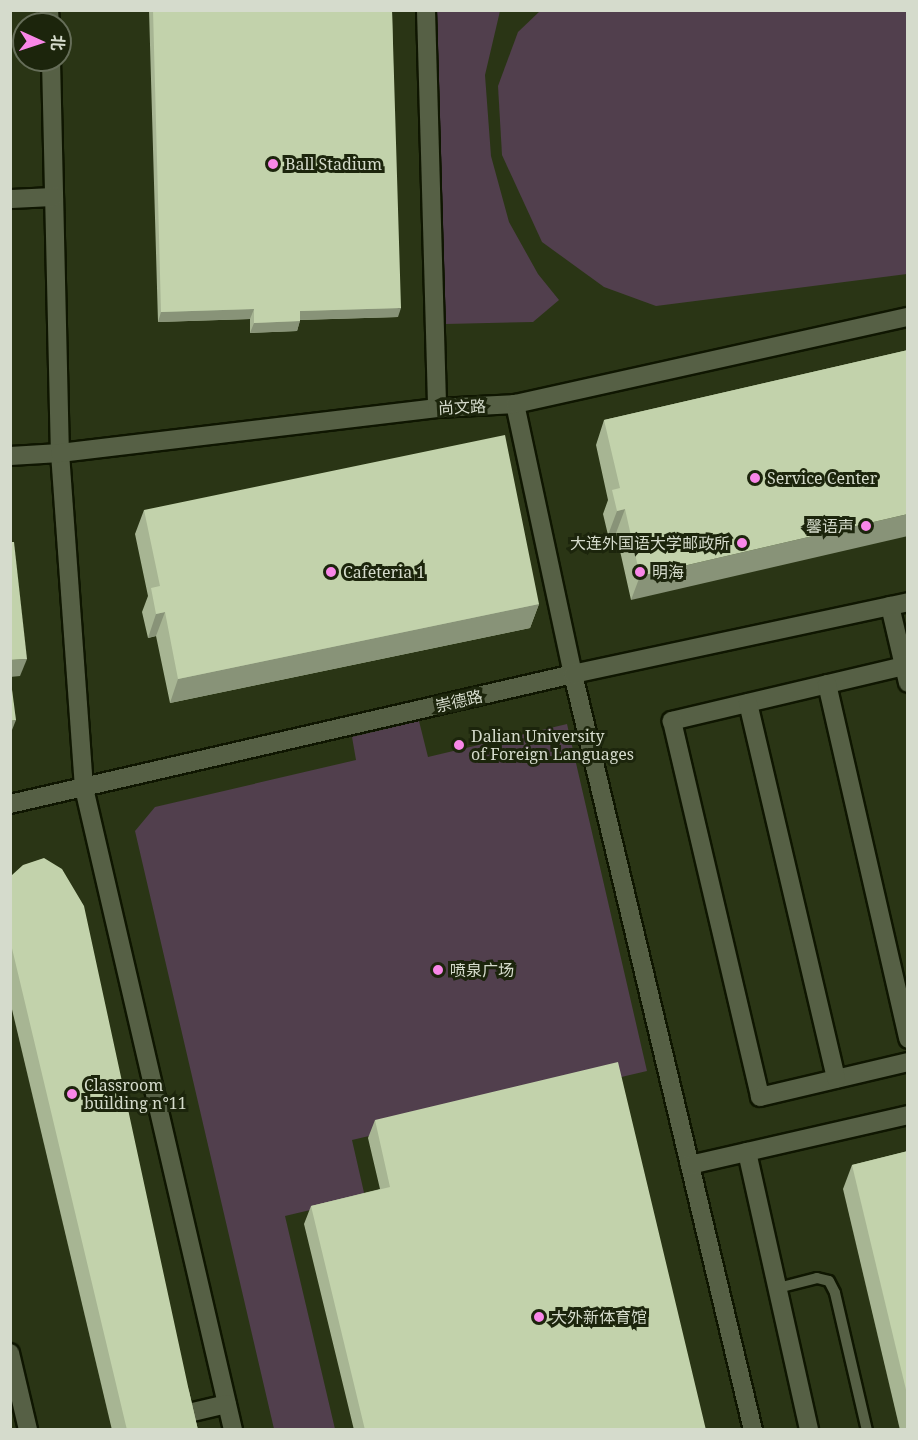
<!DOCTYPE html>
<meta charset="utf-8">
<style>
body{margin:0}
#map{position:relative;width:918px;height:1440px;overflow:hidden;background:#252e15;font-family:"Noto Serif","Noto Sans SC",serif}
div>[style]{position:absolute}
.built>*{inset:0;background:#2a3515}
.green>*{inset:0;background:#513f4d}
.roads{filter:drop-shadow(2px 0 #0f1601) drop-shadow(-2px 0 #0f1601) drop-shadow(0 2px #0f1601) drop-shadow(0 -2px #0f1601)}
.lane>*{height:10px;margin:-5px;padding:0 5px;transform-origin:5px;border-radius:5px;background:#566045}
.street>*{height:18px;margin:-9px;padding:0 9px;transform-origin:9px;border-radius:9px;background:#566045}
.wall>*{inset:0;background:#a7b593}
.shaded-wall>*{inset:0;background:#889378}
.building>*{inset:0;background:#c2d2ab}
.dots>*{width:16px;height:16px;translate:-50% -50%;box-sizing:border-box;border:3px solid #1c250c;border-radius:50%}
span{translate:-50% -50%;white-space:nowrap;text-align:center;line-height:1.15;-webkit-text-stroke:6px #1c250c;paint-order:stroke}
.poi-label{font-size:16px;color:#d5dbcc}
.left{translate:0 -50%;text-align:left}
.right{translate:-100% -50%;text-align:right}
.street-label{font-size:16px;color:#d5dbcc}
.frame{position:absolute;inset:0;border:12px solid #d5dbcc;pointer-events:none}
.north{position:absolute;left:12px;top:12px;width:60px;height:60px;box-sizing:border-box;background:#1c250c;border:2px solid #666e59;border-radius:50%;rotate:93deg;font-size:16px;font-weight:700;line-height:24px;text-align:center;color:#d5dbcc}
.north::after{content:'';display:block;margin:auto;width:21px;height:27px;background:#f987e8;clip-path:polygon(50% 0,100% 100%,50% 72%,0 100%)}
</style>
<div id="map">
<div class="built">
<div style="clip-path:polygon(evenodd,11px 11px,907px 11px,907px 1429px,11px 1429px,11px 11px,24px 24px,60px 24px,60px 60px,24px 60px,24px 24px)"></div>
</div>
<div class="green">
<div style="clip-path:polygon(436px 11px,500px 11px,485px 75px,491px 156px,509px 222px,538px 274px,559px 300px,533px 322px,445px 324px)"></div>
<div style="clip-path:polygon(540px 11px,907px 11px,907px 274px,656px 306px,604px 287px,542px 242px,502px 155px,498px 86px,518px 32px)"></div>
<div style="clip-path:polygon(419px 721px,428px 757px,567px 724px,647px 1071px,352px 1140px,365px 1197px,285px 1216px,335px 1429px,274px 1429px,135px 831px,155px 807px,356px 760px,352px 737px)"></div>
</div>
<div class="roads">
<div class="lane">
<div style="left:778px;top:1288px;width:40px;rotate:-14.4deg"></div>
<div style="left:817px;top:1278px;width:12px;rotate:14deg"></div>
<div style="left:829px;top:1281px;width:13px;rotate:63deg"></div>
<div style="left:835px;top:1293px;width:141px;rotate:76.9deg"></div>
</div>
<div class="street">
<div style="left:49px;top:10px;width:14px;rotate:86deg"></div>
<div style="left:426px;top:10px;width:398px;rotate:88.4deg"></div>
<div style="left:51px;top:60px;width:393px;rotate:88.7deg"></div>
<div style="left:60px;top:453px;width:336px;rotate:85.9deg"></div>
<div style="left:84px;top:788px;width:659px;rotate:76.93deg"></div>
<div style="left:10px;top:199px;width:44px;rotate:-2.6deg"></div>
<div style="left:515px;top:404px;width:276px;rotate:77.9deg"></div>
<div style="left:573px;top:674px;width:777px;rotate:76.61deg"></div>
<div style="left:10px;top:456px;width:50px;rotate:-3.4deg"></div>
<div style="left:60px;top:453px;width:380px;rotate:-6.8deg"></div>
<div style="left:437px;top:408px;width:78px;rotate:-2.9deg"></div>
<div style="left:515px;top:404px;width:403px;rotate:-12.5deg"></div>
<div style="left:890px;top:606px;width:79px;rotate:76.8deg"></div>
<div style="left:908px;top:665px;width:243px;rotate:166.7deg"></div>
<div style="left:672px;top:721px;width:386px;rotate:76.8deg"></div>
<div style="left:760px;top:1097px;width:152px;rotate:-13.3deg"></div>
<div style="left:827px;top:684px;width:364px;rotate:77.1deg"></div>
<div style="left:748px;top:703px;width:386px;rotate:76.8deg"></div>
<div style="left:10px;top:804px;width:578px;rotate:-13deg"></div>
<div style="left:573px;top:674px;width:343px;rotate:-12.1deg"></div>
<div style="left:747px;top:1152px;width:285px;rotate:77.4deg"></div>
<div style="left:690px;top:1165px;width:224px;rotate:-12.9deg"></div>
<div style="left:10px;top:1353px;width:79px;rotate:76.8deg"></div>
<div style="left:180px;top:1415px;width:48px;rotate:-13.2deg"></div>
</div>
</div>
<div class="wall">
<div style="clip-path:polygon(149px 10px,392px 10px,398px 317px,300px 320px,297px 331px,250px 333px,250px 319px,158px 322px)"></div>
<div style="clip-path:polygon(908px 350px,631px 600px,616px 533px,608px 535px,603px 514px,608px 500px,596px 445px,604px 420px)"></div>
<div style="clip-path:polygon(144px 510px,539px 604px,530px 628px,170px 703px,156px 636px,148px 638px,142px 612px,148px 596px,135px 534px)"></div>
<div style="clip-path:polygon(10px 878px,189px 1391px,198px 1430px,112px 1430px,10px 1001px)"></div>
<div style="clip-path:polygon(375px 1120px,706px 1430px,354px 1430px,304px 1224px,311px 1206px,380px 1189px,368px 1138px)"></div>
<div style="clip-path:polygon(908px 1151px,908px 1430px,900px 1430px,843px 1189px,852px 1165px)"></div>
</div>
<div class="shaded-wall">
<div style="clip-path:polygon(401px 308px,398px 317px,297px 320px,300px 311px)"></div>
<div style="clip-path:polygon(254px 309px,250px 319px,158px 322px,161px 312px)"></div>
<div style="clip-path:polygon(300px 321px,297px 331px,250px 333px,254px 323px)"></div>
<div style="clip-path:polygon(625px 509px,616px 533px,608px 535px,617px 511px)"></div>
<div style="clip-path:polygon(908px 514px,908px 536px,631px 600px,640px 576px)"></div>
<div style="clip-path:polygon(539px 604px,530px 628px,170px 703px,178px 679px)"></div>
<div style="clip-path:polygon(165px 612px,156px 636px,148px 638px,156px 614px)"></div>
<div style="clip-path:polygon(27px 659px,20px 676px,10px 677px,10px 660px)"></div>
<div style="clip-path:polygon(16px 720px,10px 735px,10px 721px)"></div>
</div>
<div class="building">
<div style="clip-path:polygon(153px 10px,392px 10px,401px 308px,300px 311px,300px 321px,254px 323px,254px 309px,161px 312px)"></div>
<div style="clip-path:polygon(908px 350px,908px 514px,640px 576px,625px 509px,617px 511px,612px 490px,620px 488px,604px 420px)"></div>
<div style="clip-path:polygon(505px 435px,539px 604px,178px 679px,165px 612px,156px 614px,151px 588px,160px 586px,144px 510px)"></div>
<div style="clip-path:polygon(10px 542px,14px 542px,27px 659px,10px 660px)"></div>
<div style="clip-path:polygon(10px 674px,16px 720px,10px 721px)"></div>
<div style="clip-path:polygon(44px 858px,62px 869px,84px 906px,189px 1391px,198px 1430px,127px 1430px,10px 940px,10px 879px,12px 875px,23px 865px)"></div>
<div style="clip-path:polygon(618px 1062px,706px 1430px,365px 1430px,311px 1206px,390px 1187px,375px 1120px)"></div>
<div style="clip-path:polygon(908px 1151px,908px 1398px,852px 1165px)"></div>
</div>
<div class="dots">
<div style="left:273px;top:164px;background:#f987e8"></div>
<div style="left:755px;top:478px;background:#f987e8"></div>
<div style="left:866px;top:526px;background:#f987e8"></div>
<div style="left:742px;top:543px;background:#f987e8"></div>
<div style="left:331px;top:572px;background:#f987e8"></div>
<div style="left:640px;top:572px;background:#f987e8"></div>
<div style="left:459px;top:745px;background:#f987e8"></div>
<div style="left:438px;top:970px;background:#f987e8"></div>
<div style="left:72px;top:1094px;background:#f987e8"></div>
<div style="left:539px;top:1317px;background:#f987e8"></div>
</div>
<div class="poi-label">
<span class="left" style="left:285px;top:164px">Ball Stadium</span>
<span class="left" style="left:767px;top:478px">Service Center</span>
<span class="right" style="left:854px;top:526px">馨语声</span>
<span class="right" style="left:730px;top:543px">大连外国语大学邮政所</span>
<span class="left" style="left:343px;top:572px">Cafeteria 1</span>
<span class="left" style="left:652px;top:572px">明海</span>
<span class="left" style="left:471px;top:745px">Dalian University<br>of Foreign Languages</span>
<span class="left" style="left:450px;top:970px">喷泉广场</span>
<span class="left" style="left:84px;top:1094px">Classroom<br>building n°11</span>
<span class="left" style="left:551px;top:1317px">大外新体育馆</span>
</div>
<div class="street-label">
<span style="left:462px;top:407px;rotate:-3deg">尚文路</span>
<span style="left:459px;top:701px;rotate:-13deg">崇德路</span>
</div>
<div class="frame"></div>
<div class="north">北</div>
</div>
